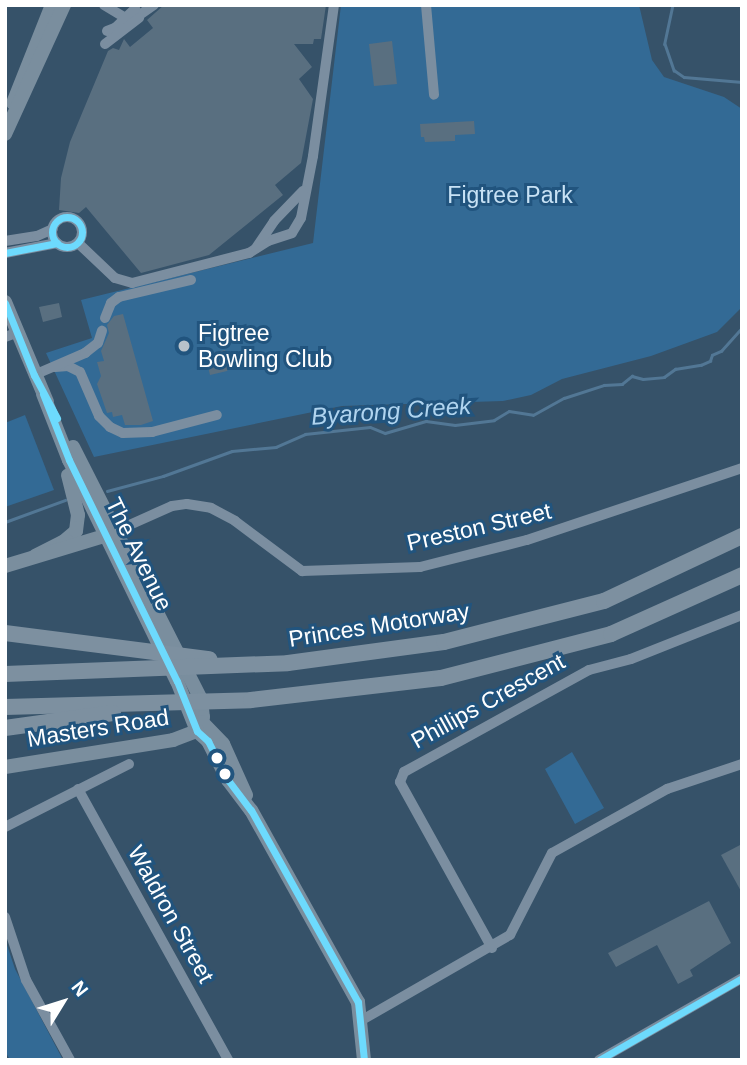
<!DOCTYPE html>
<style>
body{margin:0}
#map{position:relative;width:747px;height:1065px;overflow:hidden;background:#365269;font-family:Arial,sans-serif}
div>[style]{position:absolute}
.green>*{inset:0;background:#336a95}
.stream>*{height:2.5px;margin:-1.25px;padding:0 1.25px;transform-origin:1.25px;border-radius:1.25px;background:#527795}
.building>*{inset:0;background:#596f80}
.minor>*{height:10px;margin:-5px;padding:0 5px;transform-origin:5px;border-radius:5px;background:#7b8ea0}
.minor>.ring{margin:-5px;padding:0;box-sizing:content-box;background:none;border:10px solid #7b8ea0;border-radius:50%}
.major>*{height:14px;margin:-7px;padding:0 7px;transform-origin:7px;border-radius:7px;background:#7a8e9e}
.highway>*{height:16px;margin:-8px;padding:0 8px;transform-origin:8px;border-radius:8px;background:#7d90a0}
.bus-1>*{height:7px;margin:-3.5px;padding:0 3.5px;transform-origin:3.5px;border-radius:3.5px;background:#6ddafd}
.bus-1>.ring{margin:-3.5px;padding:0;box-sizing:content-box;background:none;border:7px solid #6ddafd;border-radius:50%}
.dots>*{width:19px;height:19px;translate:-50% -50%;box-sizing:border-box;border:4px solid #21547e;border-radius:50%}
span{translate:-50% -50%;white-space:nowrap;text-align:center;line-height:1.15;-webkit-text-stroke:6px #21547e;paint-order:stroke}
.park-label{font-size:23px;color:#c8e2f5}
.poi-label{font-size:23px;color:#fff}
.left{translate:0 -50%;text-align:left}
.street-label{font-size:23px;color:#fff}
.water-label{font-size:24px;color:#b0d4ef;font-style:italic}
.frame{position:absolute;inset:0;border:7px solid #fff;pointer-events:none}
.north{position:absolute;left:28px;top:967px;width:70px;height:70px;-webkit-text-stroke:5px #21547e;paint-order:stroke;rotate:52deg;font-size:19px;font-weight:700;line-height:28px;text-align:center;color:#fff}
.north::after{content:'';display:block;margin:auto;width:24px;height:32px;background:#fff;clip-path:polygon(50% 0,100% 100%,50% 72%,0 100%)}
</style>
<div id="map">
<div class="green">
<div style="clip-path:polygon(341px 5px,639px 5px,652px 60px,664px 77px,724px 97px,742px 109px,742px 307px,717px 332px,651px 356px,562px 379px,531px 395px,503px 401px,342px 406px,94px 457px,46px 353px,92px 338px,81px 300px,313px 243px)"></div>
<div style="clip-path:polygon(25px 415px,54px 490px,5px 507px,5px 423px)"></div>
<div style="clip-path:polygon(572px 752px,604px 808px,575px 824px,545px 769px)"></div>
<div style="clip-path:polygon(5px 939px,15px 969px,63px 1060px,10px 1060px,5px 1051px)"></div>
</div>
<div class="stream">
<div style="left:673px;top:5px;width:40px;rotate:102deg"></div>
<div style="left:665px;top:44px;width:28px;rotate:71deg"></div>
<div style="left:674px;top:70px;width:12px;rotate:35deg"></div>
<div style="left:684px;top:77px;width:58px;rotate:4.9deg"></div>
<div style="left:107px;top:491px;width:58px;rotate:-15deg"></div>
<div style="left:163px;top:476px;width:73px;rotate:-19.9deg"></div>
<div style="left:232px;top:451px;width:44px;rotate:-5.2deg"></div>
<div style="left:276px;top:447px;width:32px;rotate:-24deg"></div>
<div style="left:305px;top:434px;width:65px;rotate:-6.1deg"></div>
<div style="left:370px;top:427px;width:16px;rotate:22deg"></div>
<div style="left:385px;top:433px;width:43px;rotate:-16.3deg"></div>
<div style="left:426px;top:421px;width:29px;rotate:8deg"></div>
<div style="left:455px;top:425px;width:39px;rotate:-7deg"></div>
<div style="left:494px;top:420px;width:17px;rotate:-31deg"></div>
<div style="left:509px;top:411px;width:24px;rotate:9deg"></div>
<div style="left:533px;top:415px;width:35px;rotate:-29deg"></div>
<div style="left:564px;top:398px;width:42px;rotate:-18deg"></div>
<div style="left:604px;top:385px;width:18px;rotate:-3deg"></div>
<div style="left:622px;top:384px;width:13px;rotate:-39deg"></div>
<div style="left:632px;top:376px;width:11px;rotate:15deg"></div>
<div style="left:643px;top:379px;width:21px;rotate:-5deg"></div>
<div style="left:664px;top:377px;width:14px;rotate:-36deg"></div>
<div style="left:675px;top:369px;width:26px;rotate:-9deg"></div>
<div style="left:701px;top:365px;width:10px;rotate:-24deg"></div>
<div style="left:710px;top:361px;width:6px;rotate:-72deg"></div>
<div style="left:712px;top:355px;width:10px;rotate:-24deg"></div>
<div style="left:721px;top:351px;width:31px;rotate:-48deg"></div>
<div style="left:5px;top:522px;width:64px;rotate:-20.1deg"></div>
</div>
<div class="building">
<div style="clip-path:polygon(164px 5px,326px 5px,321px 39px,314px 39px,313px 44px,294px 44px,312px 67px,299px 79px,313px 99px,301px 163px,275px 185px,283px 195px,209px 255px,141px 273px,86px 207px,79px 213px,59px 210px,61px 178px,70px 142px,108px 51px,113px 48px,119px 50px,124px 39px,130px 47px,153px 28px,147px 20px)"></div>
<div style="clip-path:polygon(392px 41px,397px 84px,374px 86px,369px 44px)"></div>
<div style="clip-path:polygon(474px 121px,475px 134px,455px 135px,455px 141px,425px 142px,424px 137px,421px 137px,420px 124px)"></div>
<div style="clip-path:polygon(59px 303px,62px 317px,43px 322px,39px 307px)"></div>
<div style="clip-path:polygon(123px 314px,153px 421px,141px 425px,125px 425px,122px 415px,113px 417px,112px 412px,107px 413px,97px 384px,101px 376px,97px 362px,104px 361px,101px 351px,109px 333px,107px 325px,114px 316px)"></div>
<div style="clip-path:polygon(225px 350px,230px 366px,227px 371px,210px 375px,205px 355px)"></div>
<div style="clip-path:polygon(742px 844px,742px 893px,721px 855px)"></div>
<div style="clip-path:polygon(709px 901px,731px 943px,690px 970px,693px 976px,678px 984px,657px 945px,616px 967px,608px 953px)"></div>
</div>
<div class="minor">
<div style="left:104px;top:5px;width:31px;rotate:31deg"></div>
<div style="left:131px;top:21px;width:28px;rotate:-35deg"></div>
<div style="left:426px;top:5px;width:90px;rotate:84.9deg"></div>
<div style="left:107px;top:31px;width:9px;rotate:-21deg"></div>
<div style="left:115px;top:28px;width:28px;rotate:-44deg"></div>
<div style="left:105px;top:44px;width:43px;rotate:-37.4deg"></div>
<div class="ring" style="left:52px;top:217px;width:20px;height:20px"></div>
<div style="left:5px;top:241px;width:32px;rotate:-9deg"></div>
<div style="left:37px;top:236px;width:17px;rotate:-24deg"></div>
<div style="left:78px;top:243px;width:51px;rotate:43.4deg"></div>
<div style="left:115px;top:278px;width:18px;rotate:16deg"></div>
<div style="left:132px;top:283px;width:121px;rotate:-14.4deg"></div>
<div style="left:249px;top:253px;width:22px;rotate:-32deg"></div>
<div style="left:268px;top:241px;width:25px;rotate:-18deg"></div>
<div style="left:292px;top:233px;width:17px;rotate:-59deg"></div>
<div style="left:301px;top:218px;width:63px;rotate:-79deg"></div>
<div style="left:313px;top:156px;width:152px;rotate:-82.1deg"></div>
<div style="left:256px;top:248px;width:32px;rotate:-56deg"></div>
<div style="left:274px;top:221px;width:42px;rotate:-46deg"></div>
<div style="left:5px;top:253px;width:53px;rotate:-10.9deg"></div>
<div style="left:105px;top:318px;width:16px;rotate:-68deg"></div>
<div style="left:111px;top:303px;width:10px;rotate:-37deg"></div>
<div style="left:119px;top:297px;width:74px;rotate:-13.3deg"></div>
<div style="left:5px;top:337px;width:12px;rotate:-20deg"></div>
<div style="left:55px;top:367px;width:13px;rotate:-4deg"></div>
<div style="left:68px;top:366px;width:13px;rotate:27deg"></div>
<div style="left:80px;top:372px;width:48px;rotate:66.6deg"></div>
<div style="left:99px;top:416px;width:16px;rotate:45deg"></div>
<div style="left:110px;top:427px;width:14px;rotate:25deg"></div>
<div style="left:123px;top:433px;width:29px;rotate:-2deg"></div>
<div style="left:152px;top:432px;width:67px;rotate:-14.7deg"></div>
<div style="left:34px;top:375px;width:56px;rotate:-23.3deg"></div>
<div style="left:85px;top:353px;width:16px;rotate:-38deg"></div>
<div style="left:98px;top:343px;width:13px;rotate:-72deg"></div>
<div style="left:116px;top:531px;width:61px;rotate:-24.1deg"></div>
<div style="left:172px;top:506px;width:15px;rotate:-8deg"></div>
<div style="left:187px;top:504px;width:24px;rotate:9deg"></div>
<div style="left:211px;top:508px;width:27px;rotate:28deg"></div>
<div style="left:235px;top:521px;width:84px;rotate:36.7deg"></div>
<div style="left:302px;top:571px;width:118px;rotate:-1.9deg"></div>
<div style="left:420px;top:567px;width:110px;rotate:-14.2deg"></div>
<div style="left:527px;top:540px;width:227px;rotate:-18.5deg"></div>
<div style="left:78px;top:789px;width:310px;rotate:61deg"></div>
<div style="left:5px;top:827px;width:139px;rotate:-26.9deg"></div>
<div style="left:5px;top:917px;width:66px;rotate:71.6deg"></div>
<div style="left:26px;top:980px;width:91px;rotate:61.2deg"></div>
<div style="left:492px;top:948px;width:190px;rotate:-119deg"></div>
<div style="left:400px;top:782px;width:11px;rotate:-68deg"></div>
<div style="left:404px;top:772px;width:211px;rotate:-28.9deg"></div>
<div style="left:589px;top:670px;width:43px;rotate:-14.7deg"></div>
<div style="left:631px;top:659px;width:119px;rotate:-21.6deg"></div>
<div style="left:362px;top:1020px;width:171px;rotate:-29.9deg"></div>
<div style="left:510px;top:935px;width:92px;rotate:-62.9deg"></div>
<div style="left:552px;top:853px;width:132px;rotate:-29.1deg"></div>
<div style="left:667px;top:789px;width:79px;rotate:-18.4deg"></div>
<div style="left:599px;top:1060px;width:165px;rotate:-29.8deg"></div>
</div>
<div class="major">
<div style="left:13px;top:103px;width:105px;rotate:-68.3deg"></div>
<div style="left:5px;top:134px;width:142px;rotate:-65.4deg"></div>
<div style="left:5px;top:302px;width:108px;rotate:67.2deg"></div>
<div style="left:43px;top:394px;width:71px;rotate:68.5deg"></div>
<div style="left:69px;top:460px;width:246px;rotate:64deg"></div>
<div style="left:177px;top:681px;width:54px;rotate:68.2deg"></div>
<div style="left:197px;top:731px;width:15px;rotate:42deg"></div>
<div style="left:208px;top:741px;width:44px;rotate:62.9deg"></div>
<div style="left:228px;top:780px;width:38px;rotate:53deg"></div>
<div style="left:251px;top:810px;width:220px;rotate:60.9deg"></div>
<div style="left:358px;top:1002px;width:58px;rotate:84.1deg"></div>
<div style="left:73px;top:447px;width:283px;rotate:63.1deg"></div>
<div style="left:201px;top:699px;width:18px;rotate:84deg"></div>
<div style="left:203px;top:717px;width:15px;rotate:113deg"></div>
<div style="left:35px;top:556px;width:31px;rotate:-27deg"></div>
<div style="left:63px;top:542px;width:17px;rotate:-40deg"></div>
<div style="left:76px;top:531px;width:16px;rotate:-83deg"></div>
<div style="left:78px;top:515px;width:41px;rotate:-104deg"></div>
<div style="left:5px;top:566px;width:111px;rotate:-16.8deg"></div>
<div style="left:202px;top:722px;width:30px;rotate:46deg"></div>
<div style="left:223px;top:744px;width:56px;rotate:65.7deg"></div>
<div style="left:5px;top:767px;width:170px;rotate:-9.1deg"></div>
<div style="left:173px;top:740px;width:26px;rotate:-21deg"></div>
</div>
<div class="highway">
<div style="left:5px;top:633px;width:206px;rotate:7.3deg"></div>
<div style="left:5px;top:674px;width:283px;rotate:-2.2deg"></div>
<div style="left:288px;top:663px;width:157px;rotate:-7.7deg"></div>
<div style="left:444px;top:642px;width:165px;rotate:-14.4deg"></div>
<div style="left:604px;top:601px;width:153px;rotate:-25.2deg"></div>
<div style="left:5px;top:707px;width:246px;rotate:-1.6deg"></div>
<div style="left:251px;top:700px;width:191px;rotate:-6.6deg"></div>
<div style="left:441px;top:678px;width:176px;rotate:-14.5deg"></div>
<div style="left:611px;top:634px;width:144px;rotate:-24.2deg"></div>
<div style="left:5px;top:728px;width:109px;rotate:-7.9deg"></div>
</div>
<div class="bus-1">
<div class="ring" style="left:52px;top:217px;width:23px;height:23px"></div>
<div style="left:5px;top:253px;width:53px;rotate:-10.9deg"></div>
<div style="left:5px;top:303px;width:78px;rotate:68.1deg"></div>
<div style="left:34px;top:375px;width:49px;rotate:61.9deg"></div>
<div style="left:43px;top:394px;width:71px;rotate:68.5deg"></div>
<div style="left:69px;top:460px;width:246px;rotate:64deg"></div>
<div style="left:177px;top:681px;width:54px;rotate:68.2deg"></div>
<div style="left:197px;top:731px;width:15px;rotate:42deg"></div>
<div style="left:208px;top:741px;width:44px;rotate:62.9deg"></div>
<div style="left:228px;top:780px;width:38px;rotate:53deg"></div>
<div style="left:251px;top:810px;width:220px;rotate:60.9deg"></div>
<div style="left:358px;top:1002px;width:58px;rotate:84.1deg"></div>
<div style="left:599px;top:1060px;width:165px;rotate:-29.8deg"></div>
</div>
<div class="dots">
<div style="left:184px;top:346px;background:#b9c2ca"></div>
<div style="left:217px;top:758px;background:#fff"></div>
<div style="left:225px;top:774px;background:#fff"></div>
</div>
<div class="park-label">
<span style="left:510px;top:195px">Figtree Park</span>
</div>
<div class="poi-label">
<span class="left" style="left:198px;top:346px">Figtree<br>Bowling Club</span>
</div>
<div class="street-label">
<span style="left:479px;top:527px;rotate:-13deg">Preston Street</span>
<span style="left:139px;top:554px;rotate:64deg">The Avenue</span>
<span style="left:379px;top:625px;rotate:-9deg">Princes Motorway</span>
<span style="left:488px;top:701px;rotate:-29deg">Phillips Crescent</span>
<span style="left:98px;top:728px;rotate:-9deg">Masters Road</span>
<span style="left:171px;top:914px;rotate:61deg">Waldron Street</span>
</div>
<div class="water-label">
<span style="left:391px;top:411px;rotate:-4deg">Byarong Creek</span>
</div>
<div class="frame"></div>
<div class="north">N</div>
</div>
